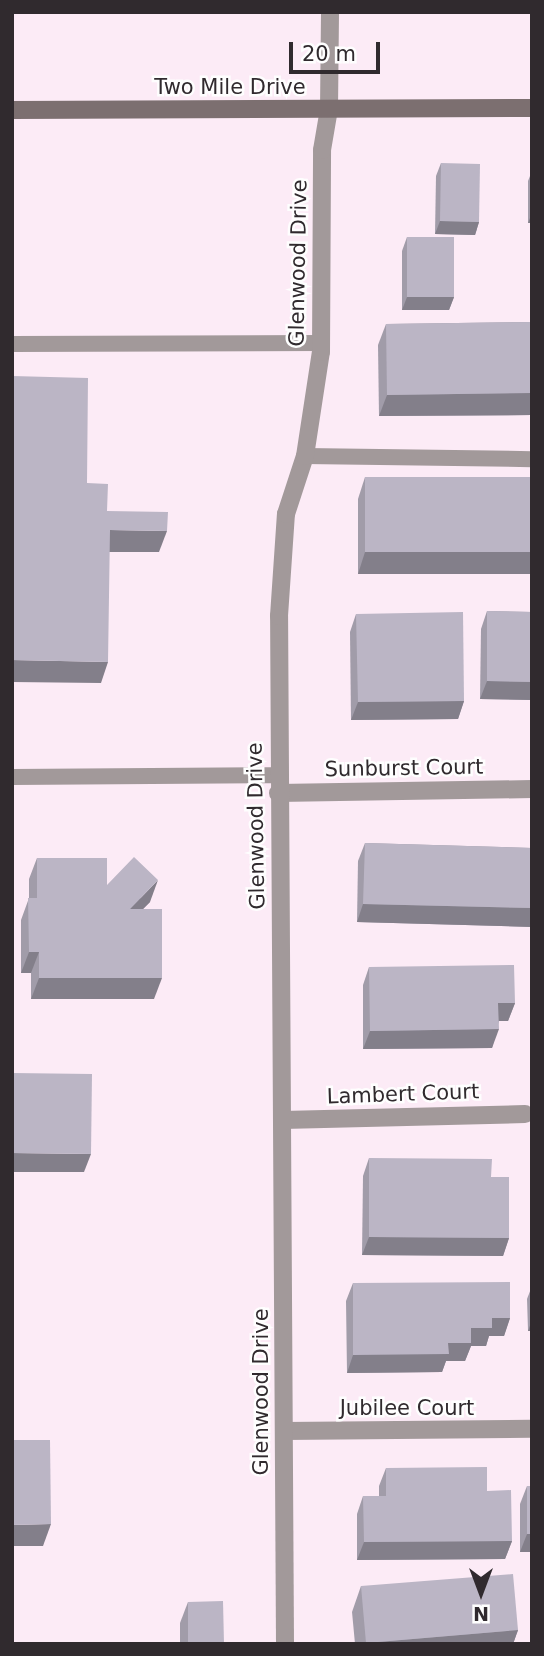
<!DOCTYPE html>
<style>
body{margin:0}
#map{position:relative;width:544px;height:1656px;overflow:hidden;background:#fcebf6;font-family:"DejaVu Sans",sans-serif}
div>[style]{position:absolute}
.lane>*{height:16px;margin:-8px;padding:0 8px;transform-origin:8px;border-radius:8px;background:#a2999a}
.street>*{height:18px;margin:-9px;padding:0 9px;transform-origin:9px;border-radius:9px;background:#a2999a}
.secondary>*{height:18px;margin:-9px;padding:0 9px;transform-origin:9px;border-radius:9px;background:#7c6f70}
.wall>*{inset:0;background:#a19ca9}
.shaded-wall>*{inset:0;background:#837f8a}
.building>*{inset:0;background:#bbb5c5}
span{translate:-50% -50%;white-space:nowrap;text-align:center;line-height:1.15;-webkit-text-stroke:5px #fefefe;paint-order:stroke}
.street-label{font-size:21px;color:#302a2e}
.frame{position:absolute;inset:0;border:14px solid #302a2e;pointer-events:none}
.north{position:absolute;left:446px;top:1558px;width:70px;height:70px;-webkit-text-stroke:5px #fefefe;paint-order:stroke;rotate:180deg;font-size:19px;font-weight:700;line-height:28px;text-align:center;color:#302a2e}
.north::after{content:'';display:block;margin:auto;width:24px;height:32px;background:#302a2e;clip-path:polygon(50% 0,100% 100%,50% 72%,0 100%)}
.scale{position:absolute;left:289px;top:42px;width:91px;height:32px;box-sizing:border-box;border:4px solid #302a2e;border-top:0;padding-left:9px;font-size:21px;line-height:24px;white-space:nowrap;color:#302a2e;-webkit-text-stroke:5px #fefefe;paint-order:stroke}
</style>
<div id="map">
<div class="lane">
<div style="left:12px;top:344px;width:309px;rotate:-0.2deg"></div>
<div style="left:305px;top:456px;width:227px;rotate:0.8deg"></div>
<div style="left:12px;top:777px;width:266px;rotate:-0.4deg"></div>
</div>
<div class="street">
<div style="left:278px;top:793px;width:254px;rotate:-0.9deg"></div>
<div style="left:283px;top:1120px;width:242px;rotate:-1.4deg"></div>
<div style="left:284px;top:1431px;width:247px;rotate:-0.5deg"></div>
<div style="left:285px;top:1644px;width:1028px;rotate:-90.33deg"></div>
<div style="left:279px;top:616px;width:102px;rotate:-86.1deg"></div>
<div style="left:286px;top:514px;width:61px;rotate:-71.9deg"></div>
<div style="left:305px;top:456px;width:105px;rotate:-81.3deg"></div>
<div style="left:321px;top:352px;width:202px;rotate:-89.7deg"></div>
<div style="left:322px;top:150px;width:42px;rotate:-80.3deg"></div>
<div style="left:329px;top:109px;width:97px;rotate:-89.4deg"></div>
</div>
<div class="secondary">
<div style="left:12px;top:110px;width:520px;rotate:-0.22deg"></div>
</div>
<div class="wall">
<div style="clip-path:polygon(441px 163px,479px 222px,475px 235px,435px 234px,436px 176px)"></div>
<div style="clip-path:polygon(532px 171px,532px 223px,528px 223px,528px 181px)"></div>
<div style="clip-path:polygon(407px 237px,454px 297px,449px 310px,402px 310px,402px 251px)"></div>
<div style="clip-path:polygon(532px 322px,532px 415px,379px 416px,378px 345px,386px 324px)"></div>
<div style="clip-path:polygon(365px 477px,532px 477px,532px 574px,358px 574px,358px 499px)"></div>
<div style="clip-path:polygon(487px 611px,532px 612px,532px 700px,480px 699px,481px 629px)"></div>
<div style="clip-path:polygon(356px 614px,464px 701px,458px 719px,351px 720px,350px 632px)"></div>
<div style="clip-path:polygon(365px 843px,532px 848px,532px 927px,357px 922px,358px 861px)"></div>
<div style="clip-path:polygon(37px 858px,150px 902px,143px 909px,154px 999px,31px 999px,31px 973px,21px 973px,21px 920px,29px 898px,29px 879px)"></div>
<div style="clip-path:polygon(369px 967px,515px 1003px,508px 1021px,499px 1021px,492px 1048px,363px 1049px,363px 985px)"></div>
<div style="clip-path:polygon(369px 1158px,491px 1177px,509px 1238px,503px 1256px,362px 1255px,363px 1176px)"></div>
<div style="clip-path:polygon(353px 1283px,510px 1318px,504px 1336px,489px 1336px,486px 1346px,471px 1346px,465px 1361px,446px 1361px,442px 1372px,347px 1373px,346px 1301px)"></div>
<div style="clip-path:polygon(532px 1286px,532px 1331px,528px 1331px,527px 1299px)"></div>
<div style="clip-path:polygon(386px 1468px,487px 1491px,512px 1541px,505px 1559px,357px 1560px,357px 1514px,363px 1496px,379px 1496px,379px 1486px)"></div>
<div style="clip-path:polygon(527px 1486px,532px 1486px,532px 1552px,520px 1552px,520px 1504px)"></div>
<div style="clip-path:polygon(361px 1586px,518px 1630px,513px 1644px,355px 1644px,352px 1612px)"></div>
<div style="clip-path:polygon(188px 1602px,224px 1644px,180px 1644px,180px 1623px)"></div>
</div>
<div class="shaded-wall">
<div style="clip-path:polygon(532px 213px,532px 223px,528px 223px)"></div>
<div style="clip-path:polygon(440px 221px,479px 222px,475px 235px,435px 234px)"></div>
<div style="clip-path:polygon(407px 297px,454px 297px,449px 310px,402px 310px)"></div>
<div style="clip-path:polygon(532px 393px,532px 415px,379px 416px,387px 395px)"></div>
<div style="clip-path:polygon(110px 530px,167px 531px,159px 552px,103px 552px)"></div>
<div style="clip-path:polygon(365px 552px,532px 552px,532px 574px,358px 574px)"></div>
<div style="clip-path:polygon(12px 660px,108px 662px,101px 683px,12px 682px)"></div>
<div style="clip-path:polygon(487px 681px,532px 682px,532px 700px,480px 699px)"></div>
<div style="clip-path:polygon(464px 701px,458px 719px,351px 720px,358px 702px)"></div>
<div style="clip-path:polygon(158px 880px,150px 902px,122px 930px,130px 909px)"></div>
<div style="clip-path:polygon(363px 904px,532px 908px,532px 927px,357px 922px)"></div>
<div style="clip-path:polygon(29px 952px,39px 952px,31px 973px,21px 973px)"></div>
<div style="clip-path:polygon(39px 978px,162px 978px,154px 999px,31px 999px)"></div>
<div style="clip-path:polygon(498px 1003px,515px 1003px,508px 1021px,492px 1021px)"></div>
<div style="clip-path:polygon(499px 1029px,492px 1048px,363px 1049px,370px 1031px)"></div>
<div style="clip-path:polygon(12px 1153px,91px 1154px,84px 1172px,12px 1172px)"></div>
<div style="clip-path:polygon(369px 1237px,509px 1238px,503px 1256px,362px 1255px)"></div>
<div style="clip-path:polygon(492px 1318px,510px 1318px,504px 1336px,489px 1336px,486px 1346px,471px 1346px,465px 1361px,446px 1361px,442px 1372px,347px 1373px,353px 1355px,448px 1343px,471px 1328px)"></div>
<div style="clip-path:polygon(532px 1320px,532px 1331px,528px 1331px)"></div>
<div style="clip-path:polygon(51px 1524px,43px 1546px,12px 1546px,12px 1525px)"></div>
<div style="clip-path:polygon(527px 1534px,532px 1534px,532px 1552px,520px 1552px)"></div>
<div style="clip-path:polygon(512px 1541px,505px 1559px,357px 1560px,364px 1542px)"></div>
<div style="clip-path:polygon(518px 1630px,513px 1644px,366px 1644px,366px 1643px)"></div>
</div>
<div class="building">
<div style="clip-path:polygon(441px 163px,480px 164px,479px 222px,440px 221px)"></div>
<div style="clip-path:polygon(407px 237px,454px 237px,454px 297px,407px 297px)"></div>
<div style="clip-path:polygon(532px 322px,532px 393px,387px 395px,386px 324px)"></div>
<div style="clip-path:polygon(12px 376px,88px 378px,87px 483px,108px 484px,107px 511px,168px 512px,167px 531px,110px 530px,108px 662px,12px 660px)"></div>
<div style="clip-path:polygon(365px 477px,532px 477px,532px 552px,365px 552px)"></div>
<div style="clip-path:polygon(487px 611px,532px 612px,532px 682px,487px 681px)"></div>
<div style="clip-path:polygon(463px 612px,464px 701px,358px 702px,356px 614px)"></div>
<div style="clip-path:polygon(365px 843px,532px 848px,532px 908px,363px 904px)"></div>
<div style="clip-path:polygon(134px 857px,158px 880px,130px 909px,162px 909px,162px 978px,39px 978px,39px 952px,29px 952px,28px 898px,37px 898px,37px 858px,107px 858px,107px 885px)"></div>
<div style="clip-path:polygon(514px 965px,515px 1003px,498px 1003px,499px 1029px,370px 1031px,369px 967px)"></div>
<div style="clip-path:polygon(12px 1073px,92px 1074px,91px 1154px,12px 1153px)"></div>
<div style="clip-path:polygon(369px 1158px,492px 1159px,491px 1177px,509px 1177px,509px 1238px,369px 1237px)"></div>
<div style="clip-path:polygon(510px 1282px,510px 1318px,492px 1318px,492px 1328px,471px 1328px,471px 1343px,448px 1343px,449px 1354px,353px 1355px,353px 1283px)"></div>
<div style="clip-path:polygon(12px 1440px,50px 1440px,51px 1524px,12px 1525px)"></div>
<div style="clip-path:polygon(487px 1467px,487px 1491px,511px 1490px,512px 1541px,364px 1542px,363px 1496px,386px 1496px,386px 1468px)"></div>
<div style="clip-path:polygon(527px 1486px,532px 1486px,532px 1534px,527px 1534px)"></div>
<div style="clip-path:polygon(513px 1574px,518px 1630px,366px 1643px,361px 1586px)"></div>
<div style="clip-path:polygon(223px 1601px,224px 1644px,188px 1644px,188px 1602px)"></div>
</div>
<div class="street-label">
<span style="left:230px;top:87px">Two Mile Drive</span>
<span style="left:298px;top:263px;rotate:-89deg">Glenwood Drive</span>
<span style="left:404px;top:768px;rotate:-1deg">Sunburst Court</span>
<span style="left:256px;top:826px;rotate:-91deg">Glenwood Drive</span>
<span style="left:403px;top:1094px;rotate:-2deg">Lambert Court</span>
<span style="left:261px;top:1392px;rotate:-90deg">Glenwood Drive</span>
<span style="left:407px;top:1408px">Jubilee Court</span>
</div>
<div class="frame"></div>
<div class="north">N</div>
<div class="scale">20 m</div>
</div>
